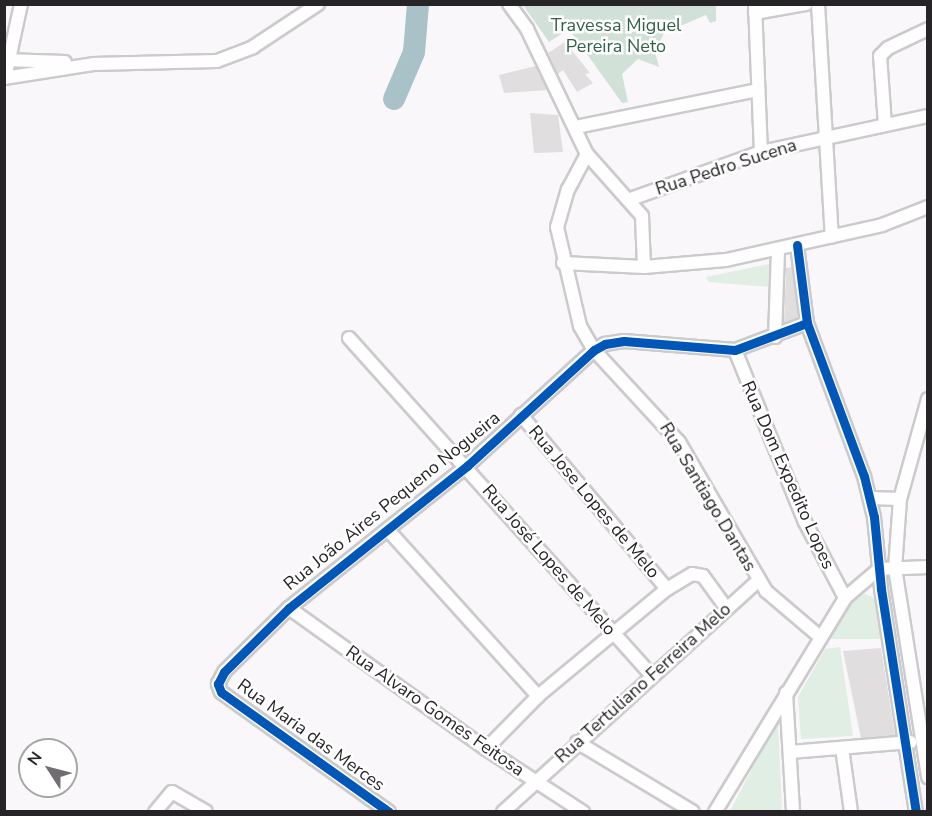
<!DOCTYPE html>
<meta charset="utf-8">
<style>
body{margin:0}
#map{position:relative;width:932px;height:816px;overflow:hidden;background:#f9f7f9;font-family:"Nunito Sans",sans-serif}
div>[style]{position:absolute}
.green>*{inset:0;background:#e0eee4}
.forest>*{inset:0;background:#d2e1d7}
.river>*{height:22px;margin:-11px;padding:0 11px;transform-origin:11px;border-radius:11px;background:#a8c2c8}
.building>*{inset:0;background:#e0dedf}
.roads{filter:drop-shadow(2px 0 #cccacc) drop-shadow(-2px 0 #cccacc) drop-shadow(0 2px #cccacc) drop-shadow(0 -2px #cccacc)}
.street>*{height:12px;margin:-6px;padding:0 6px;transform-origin:6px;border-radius:6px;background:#fefefe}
.cycleway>*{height:9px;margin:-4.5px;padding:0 4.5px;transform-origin:4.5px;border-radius:4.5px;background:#0057b8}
span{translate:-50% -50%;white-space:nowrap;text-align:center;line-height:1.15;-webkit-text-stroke:5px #fff;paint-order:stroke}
.park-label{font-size:18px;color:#326244}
.street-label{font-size:18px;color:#262426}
.frame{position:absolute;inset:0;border:6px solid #262426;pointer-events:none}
.north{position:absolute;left:18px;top:738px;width:60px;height:60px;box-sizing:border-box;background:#fff;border:2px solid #a8a7a8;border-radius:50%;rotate:306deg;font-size:16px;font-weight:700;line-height:24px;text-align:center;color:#262426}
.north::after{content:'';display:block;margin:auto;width:21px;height:27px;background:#706e70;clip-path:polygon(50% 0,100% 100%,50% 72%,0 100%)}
</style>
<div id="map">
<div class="green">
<div style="clip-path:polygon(769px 264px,769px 287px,709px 282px,706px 277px)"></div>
<div style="clip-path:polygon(864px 594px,873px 597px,879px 611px,880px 639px,827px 639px,852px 602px)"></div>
<div style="clip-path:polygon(840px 647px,853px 736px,801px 739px,798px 697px,825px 649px)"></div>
<div style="clip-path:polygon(778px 721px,782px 811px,730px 811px,756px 761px)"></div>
</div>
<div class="forest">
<div style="clip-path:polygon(523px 5px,716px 5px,716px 21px,710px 23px,706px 15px,664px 33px,655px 52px,659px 67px,638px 59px,622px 74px,628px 102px,622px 103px,569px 29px,549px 42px)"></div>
</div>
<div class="river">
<div style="left:394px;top:99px;width:51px;rotate:-66.9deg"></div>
<div style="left:414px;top:52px;width:48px;rotate:-85.2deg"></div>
</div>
<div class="building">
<div style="clip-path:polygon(565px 42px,590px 73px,585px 74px,593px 83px,577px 92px,563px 70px,558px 74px,548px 53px)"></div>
<div style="clip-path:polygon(536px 66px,547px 90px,504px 93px,499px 75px)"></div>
<div style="clip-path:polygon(530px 113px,558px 115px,563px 152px,534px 153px)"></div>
<div style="clip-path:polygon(792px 267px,798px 318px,784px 323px,786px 268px)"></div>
<div style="clip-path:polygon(881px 648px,895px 735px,861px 738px,843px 651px)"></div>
</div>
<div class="roads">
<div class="street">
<div style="left:509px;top:4px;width:31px;rotate:54deg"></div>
<div style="left:527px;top:29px;width:139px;rotate:64.4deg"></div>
<div style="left:587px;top:154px;width:83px;rotate:48.4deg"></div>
<div style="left:642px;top:216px;width:51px;rotate:87.8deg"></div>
<div style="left:755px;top:4px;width:148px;rotate:87.7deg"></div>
<div style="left:818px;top:4px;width:233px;rotate:86.6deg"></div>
<div style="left:755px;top:13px;width:52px;rotate:-10deg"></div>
<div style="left:4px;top:60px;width:61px;rotate:1.9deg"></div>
<div style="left:4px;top:78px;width:90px;rotate:-8.9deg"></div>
<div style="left:93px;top:64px;width:124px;rotate:-1.4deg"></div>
<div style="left:217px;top:61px;width:39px;rotate:-21deg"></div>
<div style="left:253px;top:47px;width:78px;rotate:-33.5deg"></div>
<div style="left:5px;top:78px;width:76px;rotate:-77.8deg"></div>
<div style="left:885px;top:125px;width:69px;rotate:-94.1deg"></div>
<div style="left:880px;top:56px;width:11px;rotate:-45deg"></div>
<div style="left:888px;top:48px;width:44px;rotate:-25.4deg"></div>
<div style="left:576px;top:127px;width:186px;rotate:-11.5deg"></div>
<div style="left:587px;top:154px;width:40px;rotate:118deg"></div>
<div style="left:568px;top:189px;width:40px;rotate:106deg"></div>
<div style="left:557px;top:227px;width:102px;rotate:76.9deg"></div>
<div style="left:580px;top:326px;width:28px;rotate:60deg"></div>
<div style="left:594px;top:350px;width:125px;rotate:47.3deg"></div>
<div style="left:679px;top:442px;width:173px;rotate:59.7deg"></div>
<div style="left:766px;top:591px;width:71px;rotate:40.4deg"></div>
<div style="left:628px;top:200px;width:141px;rotate:-19.8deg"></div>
<div style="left:761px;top:152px;width:171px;rotate:-12.2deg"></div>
<div style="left:797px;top:245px;width:79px;rotate:82.7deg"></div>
<div style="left:807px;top:323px;width:163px;rotate:69.6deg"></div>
<div style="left:864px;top:476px;width:42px;rotate:76.3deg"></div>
<div style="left:874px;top:517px;width:72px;rotate:84.4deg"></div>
<div style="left:881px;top:589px;width:226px;rotate:81.1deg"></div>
<div style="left:563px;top:263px;width:81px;rotate:2.8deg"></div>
<div style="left:644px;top:267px;width:82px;rotate:-4.9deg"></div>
<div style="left:726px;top:260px;width:160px;rotate:-12.6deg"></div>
<div style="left:882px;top:225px;width:49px;rotate:-21.4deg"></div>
<div style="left:775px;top:337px;width:88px;rotate:-88deg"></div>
<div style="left:349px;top:338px;width:453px;rotate:48.1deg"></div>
<div style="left:735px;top:350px;width:186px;rotate:67.9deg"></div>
<div style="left:805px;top:522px;width:86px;rotate:62.2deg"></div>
<div style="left:928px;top:399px;width:104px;rotate:105.6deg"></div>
<div style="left:900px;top:499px;width:69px;rotate:94.1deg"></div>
<div style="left:895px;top:568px;width:212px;rotate:81deg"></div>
<div style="left:521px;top:415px;width:227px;rotate:50deg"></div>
<div style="left:870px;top:498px;width:30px;rotate:2deg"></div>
<div style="left:388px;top:530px;width:224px;rotate:47.9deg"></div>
<div style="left:289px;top:608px;width:242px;rotate:35.6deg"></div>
<div style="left:486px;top:749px;width:116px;rotate:33deg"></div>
<div style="left:786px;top:693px;width:119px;rotate:86.6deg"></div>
<div style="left:577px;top:742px;width:135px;rotate:31.1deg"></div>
<div style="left:842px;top:748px;width:65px;rotate:82deg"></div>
<div style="left:486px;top:749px;width:74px;rotate:-45.5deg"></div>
<div style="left:538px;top:696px;width:168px;rotate:-39.7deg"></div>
<div style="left:667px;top:589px;width:29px;rotate:-31deg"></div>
<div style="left:692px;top:574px;width:11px;rotate:10deg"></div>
<div style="left:703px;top:576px;width:39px;rotate:54deg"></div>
<div style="left:790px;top:752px;width:121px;rotate:-4.7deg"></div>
<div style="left:155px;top:812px;width:26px;rotate:-50deg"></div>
<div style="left:172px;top:792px;width:39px;rotate:30deg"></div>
<div style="left:389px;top:812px;width:206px;rotate:-144.5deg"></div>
<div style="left:221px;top:692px;width:9px;rotate:-111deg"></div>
<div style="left:218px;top:684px;width:13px;rotate:-63deg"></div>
<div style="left:224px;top:672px;width:91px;rotate:-44.6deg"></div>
<div style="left:289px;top:608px;width:228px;rotate:-38.6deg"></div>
<div style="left:467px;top:466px;width:172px;rotate:-42.4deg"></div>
<div style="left:594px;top:350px;width:13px;rotate:-29deg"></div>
<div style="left:605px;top:344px;width:19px;rotate:-9deg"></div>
<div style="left:624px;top:341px;width:111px;rotate:4.6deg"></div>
<div style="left:735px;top:350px;width:77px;rotate:-20.6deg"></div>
<div style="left:503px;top:812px;width:345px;rotate:-42.2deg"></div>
<div style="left:715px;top:812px;width:250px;rotate:-58.7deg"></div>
<div style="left:845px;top:598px;width:45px;rotate:-40.5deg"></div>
<div style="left:879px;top:569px;width:49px;rotate:-2.3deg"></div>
</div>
</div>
<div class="cycleway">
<div style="left:797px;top:245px;width:79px;rotate:82.7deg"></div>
<div style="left:807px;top:323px;width:163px;rotate:69.6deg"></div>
<div style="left:864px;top:476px;width:42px;rotate:76.3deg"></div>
<div style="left:874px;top:517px;width:72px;rotate:84.4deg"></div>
<div style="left:881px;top:589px;width:226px;rotate:81.1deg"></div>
<div style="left:389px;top:812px;width:206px;rotate:-144.5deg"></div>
<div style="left:221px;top:692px;width:9px;rotate:-111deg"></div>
<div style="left:218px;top:684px;width:13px;rotate:-63deg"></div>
<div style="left:224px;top:672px;width:91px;rotate:-44.6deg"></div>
<div style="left:289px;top:608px;width:228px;rotate:-38.6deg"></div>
<div style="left:467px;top:466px;width:172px;rotate:-42.4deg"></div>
<div style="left:594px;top:350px;width:13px;rotate:-29deg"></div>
<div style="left:605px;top:344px;width:19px;rotate:-9deg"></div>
<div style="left:624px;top:341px;width:111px;rotate:4.6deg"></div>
<div style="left:735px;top:350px;width:77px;rotate:-20.6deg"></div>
</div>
<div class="park-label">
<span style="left:616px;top:36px">Travessa Miguel<br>Pereira Neto</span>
</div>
<div class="street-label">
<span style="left:726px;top:167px;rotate:-18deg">Rua Pedro Sucena</span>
<span style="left:788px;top:475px;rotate:66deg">Rua Dom Expedito Lopes</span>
<span style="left:708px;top:497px;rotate:59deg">Rua Santiago Dantas</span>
<span style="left:392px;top:501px;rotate:-39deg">Rua João Aires Pequeno Nogueira</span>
<span style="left:594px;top:502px;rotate:50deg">Rua Jose Lopes de Melo</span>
<span style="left:549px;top:560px;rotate:49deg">Rua José Lopes de Melo</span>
<span style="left:643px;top:683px;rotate:-42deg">Rua Tertuliano Ferreira Melo</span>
<span style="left:435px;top:711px;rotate:35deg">Rua Alvaro Gomes Feitosa</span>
<span style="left:311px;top:735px;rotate:36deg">Rua Maria das Merces</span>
</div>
<div class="frame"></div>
<div class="north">N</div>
</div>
